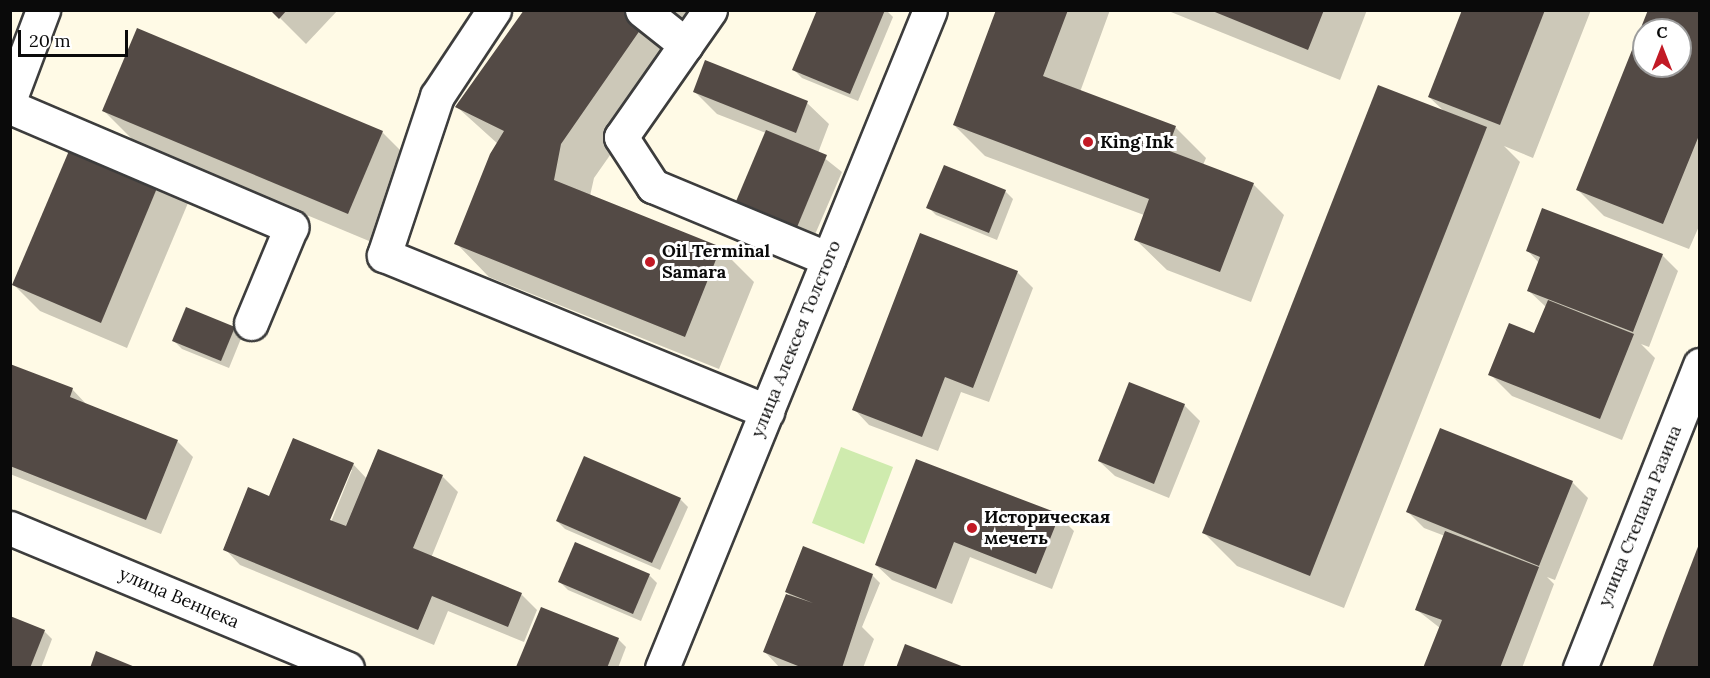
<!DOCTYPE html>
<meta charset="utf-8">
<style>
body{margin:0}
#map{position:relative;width:1710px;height:678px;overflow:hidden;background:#fffae6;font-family:Lora,serif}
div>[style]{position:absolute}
.green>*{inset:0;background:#cfebae}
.shadow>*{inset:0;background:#0003}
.building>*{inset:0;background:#534a45}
.roads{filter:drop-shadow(2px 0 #3d3d3d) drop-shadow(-2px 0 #3d3d3d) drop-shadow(0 2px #3d3d3d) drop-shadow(0 -2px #3d3d3d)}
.minor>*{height:33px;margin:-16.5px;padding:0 16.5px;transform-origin:16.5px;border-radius:16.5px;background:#fff}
.dots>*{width:16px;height:16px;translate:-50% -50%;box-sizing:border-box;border:3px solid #fff;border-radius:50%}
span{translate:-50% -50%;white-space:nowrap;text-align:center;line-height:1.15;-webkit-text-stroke:6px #fff;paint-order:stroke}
.poi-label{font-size:18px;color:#0a0a0a;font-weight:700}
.left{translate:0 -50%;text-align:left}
.street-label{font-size:18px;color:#0a0a0a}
.frame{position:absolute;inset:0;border:12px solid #0a0a0a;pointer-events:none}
.north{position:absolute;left:1632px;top:18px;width:60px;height:60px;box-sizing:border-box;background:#fff;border:2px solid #9d9d9d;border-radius:50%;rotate:0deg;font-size:16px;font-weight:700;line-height:24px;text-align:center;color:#0a0a0a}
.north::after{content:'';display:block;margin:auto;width:21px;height:27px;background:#c21a25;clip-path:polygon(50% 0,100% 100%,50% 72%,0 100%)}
.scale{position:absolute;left:18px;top:30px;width:110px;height:27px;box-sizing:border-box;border:3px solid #0a0a0a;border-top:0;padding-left:8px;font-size:18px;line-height:21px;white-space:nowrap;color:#0a0a0a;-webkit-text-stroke:4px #fff;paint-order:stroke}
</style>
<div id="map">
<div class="green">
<div style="clip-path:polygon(841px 447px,893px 467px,864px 544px,812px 523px)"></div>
</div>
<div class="shadow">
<div style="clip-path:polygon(272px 10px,338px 10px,306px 44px)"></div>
<div style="clip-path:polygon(526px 10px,692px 10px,702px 24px,594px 178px,590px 196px,720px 248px,754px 282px,719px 369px,489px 277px,456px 243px,498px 144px,457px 107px)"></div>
<div style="clip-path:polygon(818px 10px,886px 10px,893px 17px,858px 101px,802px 78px,794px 70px)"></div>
<div style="clip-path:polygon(997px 10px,1110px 10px,1080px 92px,1175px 127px,1206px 158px,1203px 165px,1253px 184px,1284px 215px,1251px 302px,1167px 270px,1135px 239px,1144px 215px,985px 156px,954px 125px)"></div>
<div style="clip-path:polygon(1166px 10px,1367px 10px,1340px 80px)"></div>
<div style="clip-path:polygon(1463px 10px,1591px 10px,1533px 158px,1504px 146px,1520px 162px,1344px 608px,1237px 566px,1204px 533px,1445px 112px,1429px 97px)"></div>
<div style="clip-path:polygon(evenodd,1650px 10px,1700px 10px,1700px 224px,1689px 249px,1604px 216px,1578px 190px,1650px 10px,1644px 30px,1680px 30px,1680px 66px,1644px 66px,1644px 30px)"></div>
<div style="clip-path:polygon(695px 92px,807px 103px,829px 124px,818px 153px,842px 172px,810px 246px,751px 222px,766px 133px,717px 114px)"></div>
<div style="clip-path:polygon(104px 111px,382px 132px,415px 165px,381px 246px,137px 144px)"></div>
<div style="clip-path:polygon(161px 177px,188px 203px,127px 348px,40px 311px,14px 285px)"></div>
<div style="clip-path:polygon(1005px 191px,1013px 199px,997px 240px,936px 215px,928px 207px)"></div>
<div style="clip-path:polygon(1543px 210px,1662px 255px,1678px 271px,1649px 347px,1641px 344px,1655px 358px,1622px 440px,1512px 396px,1490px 374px,1535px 335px,1546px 307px,1529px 291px,1539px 263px,1528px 251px)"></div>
<div style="clip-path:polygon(1017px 272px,1033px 288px,989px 402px,961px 392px,938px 451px,869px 425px,854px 409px)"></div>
<div style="clip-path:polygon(234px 328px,242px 336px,229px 368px,182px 349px,174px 341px)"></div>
<div style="clip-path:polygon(10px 365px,72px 389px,88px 406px,177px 441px,193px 457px,161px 534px,10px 474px)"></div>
<div style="clip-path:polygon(1184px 405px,1200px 421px,1169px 498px,1115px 476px,1099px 461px)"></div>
<div style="clip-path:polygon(917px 460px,1059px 516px,1074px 531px,1052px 589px,970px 557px,952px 604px,892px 580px,876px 565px)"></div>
<div style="clip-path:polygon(evenodd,353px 464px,367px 479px,442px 476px,458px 492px,431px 558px,521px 594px,537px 610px,524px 642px,448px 611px,434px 645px,240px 565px,225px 549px,270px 498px,353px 464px,349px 470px,352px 470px,329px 527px,326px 526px,349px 470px)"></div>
<div style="clip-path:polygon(1572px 482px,1588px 498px,1555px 580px,1547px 577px,1554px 584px,1522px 668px,1425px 668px,1440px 628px,1417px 610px,1445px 536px,1424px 528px,1408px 512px)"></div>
<div style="clip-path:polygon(680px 499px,688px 507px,660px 570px,565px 529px,557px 521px)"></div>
<div style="clip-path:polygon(649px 575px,657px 583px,641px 621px,568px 590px,560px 582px)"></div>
<div style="clip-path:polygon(872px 575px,880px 583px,862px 627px,874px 639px,863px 668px,780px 668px,765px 652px,793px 598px,786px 592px)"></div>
<div style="clip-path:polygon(44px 631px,52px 639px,41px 668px,10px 668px)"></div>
<div style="clip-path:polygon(618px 639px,626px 647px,618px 668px,518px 666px)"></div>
</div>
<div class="building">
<div style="clip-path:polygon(270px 10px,287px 10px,279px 19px)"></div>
<div style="clip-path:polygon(524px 10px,654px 10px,561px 144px,554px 180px,721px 247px,685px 337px,454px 244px,490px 154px,504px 131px,455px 107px)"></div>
<div style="clip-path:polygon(817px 10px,885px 10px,850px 94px,792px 70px)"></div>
<div style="clip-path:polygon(996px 10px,1068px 10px,1043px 76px,1176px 126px,1167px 150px,1254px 183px,1220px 272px,1134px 240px,1149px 199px,953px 125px)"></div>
<div style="clip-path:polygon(1210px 10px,1324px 10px,1308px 50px)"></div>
<div style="clip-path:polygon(1462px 10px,1545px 10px,1500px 125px,1428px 97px)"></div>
<div style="clip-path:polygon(evenodd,1648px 10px,1700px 10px,1700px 133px,1663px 224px,1576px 190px,1648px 10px,1644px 30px,1680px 30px,1680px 66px,1644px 66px,1644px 30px)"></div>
<div style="clip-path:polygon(137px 28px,383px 131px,348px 214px,102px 111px)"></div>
<div style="clip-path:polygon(705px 60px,808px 101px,796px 133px,693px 92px)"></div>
<div style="clip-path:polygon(1378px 85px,1487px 127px,1310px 576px,1202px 533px)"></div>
<div style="clip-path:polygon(766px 130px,827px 155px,795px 232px,734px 206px)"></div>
<div style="clip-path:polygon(74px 139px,162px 176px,101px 323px,12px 285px)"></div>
<div style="clip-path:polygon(944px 165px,1006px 190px,989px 233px,926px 208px)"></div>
<div style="clip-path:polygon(1542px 208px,1663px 254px,1633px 332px,1527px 291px,1540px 257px,1526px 251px)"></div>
<div style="clip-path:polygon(920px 233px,1018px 271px,973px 388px,945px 377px,922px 437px,852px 410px)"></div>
<div style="clip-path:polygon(1548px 300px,1634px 334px,1600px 419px,1488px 375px,1509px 323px,1534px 333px)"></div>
<div style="clip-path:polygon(186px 307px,235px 327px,221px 361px,172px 341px)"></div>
<div style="clip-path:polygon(10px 364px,73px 388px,70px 397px,178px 440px,146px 520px,10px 466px)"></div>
<div style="clip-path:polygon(1129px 382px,1185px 404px,1154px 484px,1098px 461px)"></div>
<div style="clip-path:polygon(1440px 428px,1573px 481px,1539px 566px,1406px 512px)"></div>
<div style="clip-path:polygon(293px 438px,354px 463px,330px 520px,346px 526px,378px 449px,443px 475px,413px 548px,522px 593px,508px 627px,432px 596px,418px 630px,223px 550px,248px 487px,269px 496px)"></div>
<div style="clip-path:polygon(584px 456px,681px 498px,652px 563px,556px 521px)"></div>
<div style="clip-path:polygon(916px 459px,1060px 514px,1036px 574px,954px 542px,936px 589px,875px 565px)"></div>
<div style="clip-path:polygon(1445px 531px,1539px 567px,1500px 668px,1423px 668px,1442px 620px,1415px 610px)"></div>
<div style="clip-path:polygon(575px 542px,650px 574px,633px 614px,558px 582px)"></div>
<div style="clip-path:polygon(1699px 544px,1700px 668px,1652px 668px,1665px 633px)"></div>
<div style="clip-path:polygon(803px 546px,873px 574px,842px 668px,803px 668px,763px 652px,786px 594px,813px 603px,785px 592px)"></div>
<div style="clip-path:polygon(541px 607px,619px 638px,607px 668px,516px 667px)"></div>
<div style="clip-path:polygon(10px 616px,45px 630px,30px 668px,10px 668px)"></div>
<div style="clip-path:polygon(905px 644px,964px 667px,964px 668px,896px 668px)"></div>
<div style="clip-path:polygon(96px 651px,135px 667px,135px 668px,90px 668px)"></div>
</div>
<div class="roads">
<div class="minor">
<div style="left:494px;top:10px;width:103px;rotate:123.5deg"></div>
<div style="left:437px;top:96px;width:168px;rotate:108.4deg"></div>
<div style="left:384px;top:255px;width:414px;rotate:22.2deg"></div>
<div style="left:642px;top:10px;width:56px;rotate:38.5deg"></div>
<div style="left:710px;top:10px;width:155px;rotate:125deg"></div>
<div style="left:621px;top:137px;width:59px;rotate:56.9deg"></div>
<div style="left:653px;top:186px;width:190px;rotate:22.6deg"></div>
<div style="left:10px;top:98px;width:94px;rotate:-69.4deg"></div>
<div style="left:10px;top:107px;width:306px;rotate:23.1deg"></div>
<div style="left:291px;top:227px;width:104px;rotate:112.6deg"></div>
<div style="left:10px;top:528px;width:365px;rotate:22.6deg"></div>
<div style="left:662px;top:668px;width:710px;rotate:-67.84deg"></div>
<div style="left:1580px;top:668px;width:326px;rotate:-68.4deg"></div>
</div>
</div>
<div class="dots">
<div style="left:1088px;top:142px;background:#c21a25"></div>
<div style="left:650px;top:262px;background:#c21a25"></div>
<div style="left:972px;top:528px;background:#c21a25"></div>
</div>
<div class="poi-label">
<span class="left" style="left:1100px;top:142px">King Ink</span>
<span class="left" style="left:662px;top:262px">Oil Terminal<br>Samara</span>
<span class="left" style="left:984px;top:528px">Историческая<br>мечеть</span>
</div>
<div class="street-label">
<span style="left:796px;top:339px;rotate:-68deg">улица Алексея Толстого</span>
<span style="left:1640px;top:516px;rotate:-68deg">улица Степана Разина</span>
<span style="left:179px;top:598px;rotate:23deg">улица Венцека</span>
</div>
<div class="frame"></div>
<div class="north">С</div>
<div class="scale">20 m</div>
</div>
